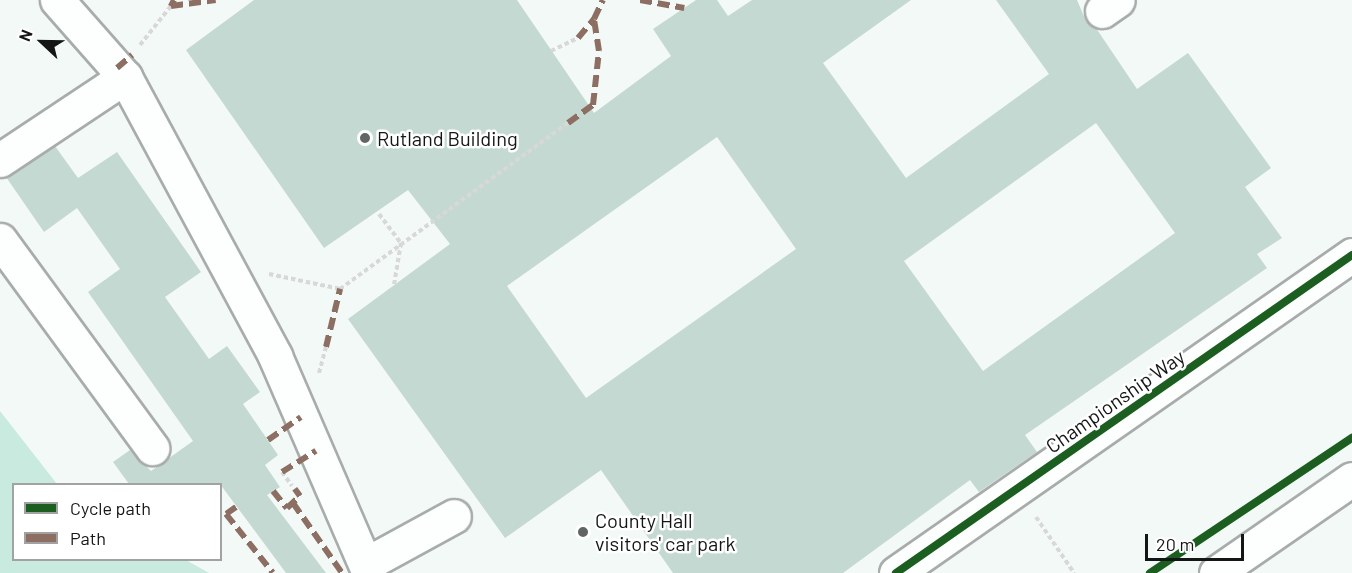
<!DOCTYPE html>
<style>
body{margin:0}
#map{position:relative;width:1352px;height:573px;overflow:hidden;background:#f3f9f6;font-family:Barlow,sans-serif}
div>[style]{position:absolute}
.green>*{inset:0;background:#c9ebdf}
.building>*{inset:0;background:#c4d9d2}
.path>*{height:4px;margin-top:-2px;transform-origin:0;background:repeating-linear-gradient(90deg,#d7d8d7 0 4.5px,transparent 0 7.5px)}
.roads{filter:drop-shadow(2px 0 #a8acaa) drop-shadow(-2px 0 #a8acaa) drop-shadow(0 2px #a8acaa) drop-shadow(0 -2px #a8acaa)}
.minor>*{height:33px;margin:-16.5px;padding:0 16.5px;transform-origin:16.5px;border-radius:16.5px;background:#fdfefe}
.highway>*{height:33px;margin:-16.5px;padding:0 16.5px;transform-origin:16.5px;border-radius:16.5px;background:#fdfefe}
.quiet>*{height:6px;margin-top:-3px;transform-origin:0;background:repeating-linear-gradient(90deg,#8d6e63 0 12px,transparent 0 18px)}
.cycleway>*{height:8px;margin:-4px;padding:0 4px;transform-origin:4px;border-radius:4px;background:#1b5e20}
.dots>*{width:16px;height:16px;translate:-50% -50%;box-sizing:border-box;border:3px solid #fff;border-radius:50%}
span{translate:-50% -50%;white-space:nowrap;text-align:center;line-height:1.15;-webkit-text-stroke:5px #fff;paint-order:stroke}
.poi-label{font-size:20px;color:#131615}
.left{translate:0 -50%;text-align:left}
.street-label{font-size:20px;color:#131615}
.legend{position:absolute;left:12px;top:483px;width:210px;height:78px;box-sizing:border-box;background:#fff;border:2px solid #a1a2a1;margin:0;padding:8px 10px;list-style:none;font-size:18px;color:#131615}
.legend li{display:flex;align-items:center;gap:12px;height:30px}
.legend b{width:30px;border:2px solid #a1a2a1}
.north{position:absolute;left:12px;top:12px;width:60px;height:60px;-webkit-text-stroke:4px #fff;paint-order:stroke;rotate:292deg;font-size:16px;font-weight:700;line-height:24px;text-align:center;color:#131615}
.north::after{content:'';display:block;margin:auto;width:21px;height:27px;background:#131615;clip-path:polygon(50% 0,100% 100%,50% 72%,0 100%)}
.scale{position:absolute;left:1145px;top:534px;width:99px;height:27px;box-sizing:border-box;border:3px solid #131615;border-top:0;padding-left:8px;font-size:18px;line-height:21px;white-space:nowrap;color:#131615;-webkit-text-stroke:4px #fff;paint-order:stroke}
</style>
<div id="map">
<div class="green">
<div style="clip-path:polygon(0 411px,57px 484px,14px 484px,14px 560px,186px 560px,209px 573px,0 573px)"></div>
</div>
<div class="building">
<div style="clip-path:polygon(evenodd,254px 0,517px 0,594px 113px,671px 56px,653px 29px,696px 0,717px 0,728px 16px,752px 0,911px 0,823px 63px,906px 178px,1049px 74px,996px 0,1077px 0,1086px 21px,1096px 28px,1137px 89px,1188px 53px,1271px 168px,1245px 187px,1282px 238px,1257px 254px,1267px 268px,1025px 435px,1037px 452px,979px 492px,970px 480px,843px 573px,673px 573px,601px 470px,505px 538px,348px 319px,450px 244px,408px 190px,324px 248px,186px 50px,254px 0,1096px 123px,1175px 233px,983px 371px,904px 261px,1096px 123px,254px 0,717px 137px,796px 249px,586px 398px,507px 286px,717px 137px)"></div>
<div style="clip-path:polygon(55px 146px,78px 178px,117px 152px,201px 272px,165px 297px,209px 359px,227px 346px,260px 392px,243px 404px,278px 455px,265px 465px,280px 487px,267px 495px,326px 573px,286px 573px,220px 484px,129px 484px,113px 462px,130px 450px,151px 471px,193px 441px,88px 292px,120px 269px,77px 208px,44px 232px,6px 177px)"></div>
</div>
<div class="path">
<div style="left:140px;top:45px;width:50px;rotate:-51.5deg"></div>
<div style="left:551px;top:51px;width:30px;rotate:-26deg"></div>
<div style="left:379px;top:214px;width:36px;rotate:53deg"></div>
<div style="left:401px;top:243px;width:43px;rotate:99.5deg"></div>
<div style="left:269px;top:274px;width:73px;rotate:11.9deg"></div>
<div style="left:340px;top:289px;width:282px;rotate:-36.1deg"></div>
<div style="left:319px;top:373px;width:27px;rotate:-75deg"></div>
<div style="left:282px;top:472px;width:17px;rotate:54deg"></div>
<div style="left:1036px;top:517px;width:68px;rotate:55.8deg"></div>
</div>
<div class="roads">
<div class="minor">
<div style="left:57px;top:0;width:103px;rotate:48.6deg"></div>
<div style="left:125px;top:77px;width:317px;rotate:61.7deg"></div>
<div style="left:275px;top:356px;width:236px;rotate:66.6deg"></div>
<div style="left:1102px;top:11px;width:19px;rotate:-35deg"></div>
<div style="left:0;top:160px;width:150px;rotate:-33.6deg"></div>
<div style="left:0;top:240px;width:258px;rotate:53.8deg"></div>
<div style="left:366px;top:564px;width:100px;rotate:-28.6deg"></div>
<div style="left:896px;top:573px;width:556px;rotate:-34.89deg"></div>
</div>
<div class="highway">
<div style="left:1216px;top:573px;width:165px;rotate:-34.7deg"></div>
</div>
</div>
<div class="quiet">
<div style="left:174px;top:0;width:7px;rotate:117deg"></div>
<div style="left:171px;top:6px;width:45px;rotate:-7.6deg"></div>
<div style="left:640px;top:0;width:45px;rotate:10.3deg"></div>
<div style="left:578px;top:38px;width:25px;rotate:-50deg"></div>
<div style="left:594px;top:19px;width:21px;rotate:-65deg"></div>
<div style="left:117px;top:68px;width:20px;rotate:-41deg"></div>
<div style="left:568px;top:123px;width:31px;rotate:-36deg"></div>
<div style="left:593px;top:105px;width:54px;rotate:-83.7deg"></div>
<div style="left:599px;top:51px;width:32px;rotate:-99deg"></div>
<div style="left:326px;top:347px;width:60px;rotate:-76.4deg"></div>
<div style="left:268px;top:440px;width:40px;rotate:-34.9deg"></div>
<div style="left:282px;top:472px;width:40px;rotate:-32deg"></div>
<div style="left:273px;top:491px;width:22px;rotate:51deg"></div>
<div style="left:287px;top:508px;width:18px;rotate:-43deg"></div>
<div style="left:300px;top:496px;width:9px;rotate:-126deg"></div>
<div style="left:293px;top:503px;width:85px;rotate:55deg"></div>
<div style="left:236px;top:507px;width:12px;rotate:145deg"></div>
<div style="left:226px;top:514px;width:75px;rotate:51.5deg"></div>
</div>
<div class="cycleway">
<div style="left:896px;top:573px;width:556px;rotate:-34.89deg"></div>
<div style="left:1150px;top:573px;width:243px;rotate:-33.8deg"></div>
</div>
<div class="dots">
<div style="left:365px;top:138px;background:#616564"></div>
<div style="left:583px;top:532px;background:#616564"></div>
</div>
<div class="poi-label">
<span class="left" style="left:377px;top:138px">Rutland Building</span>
<span class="left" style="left:595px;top:532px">County Hall<br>visitors' car park</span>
</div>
<div class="street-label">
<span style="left:1115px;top:401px;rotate:-35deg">Championship Way</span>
</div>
<ul class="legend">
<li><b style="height:8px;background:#1b5e20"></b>Cycle path</li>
<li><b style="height:8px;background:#8d6e63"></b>Path</li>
</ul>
<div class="north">N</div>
<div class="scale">20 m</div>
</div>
